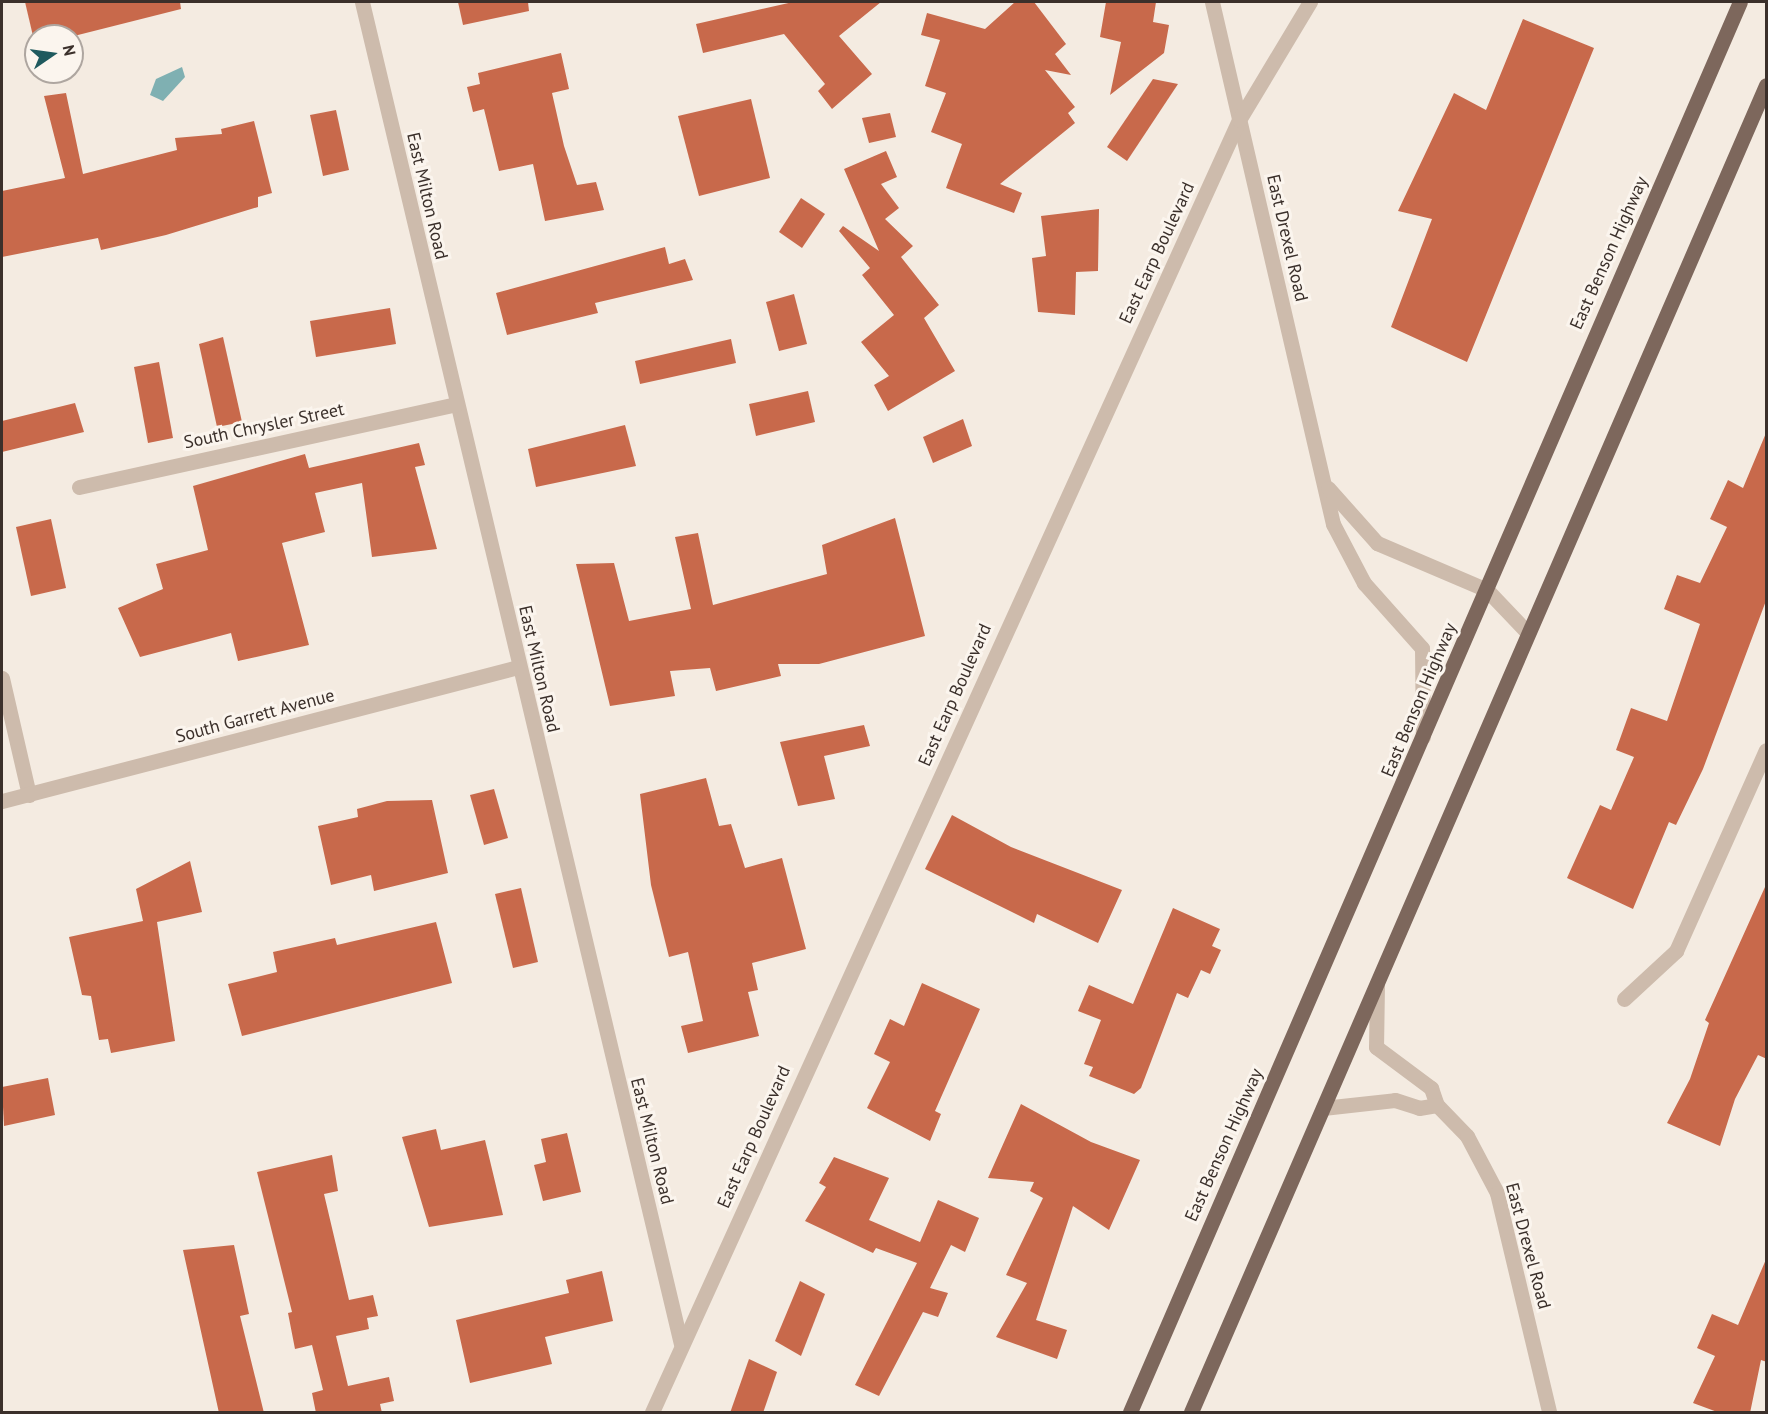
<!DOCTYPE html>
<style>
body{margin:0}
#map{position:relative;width:1768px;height:1414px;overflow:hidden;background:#f4ebe1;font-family:"PT Sans",sans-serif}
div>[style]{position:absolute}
.water>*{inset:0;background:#7fb0b2}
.building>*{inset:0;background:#c8694b}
.minor>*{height:15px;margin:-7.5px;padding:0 7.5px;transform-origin:7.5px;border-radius:7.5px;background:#cdbbac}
.major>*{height:15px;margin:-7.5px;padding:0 7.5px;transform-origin:7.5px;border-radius:7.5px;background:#7d675c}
span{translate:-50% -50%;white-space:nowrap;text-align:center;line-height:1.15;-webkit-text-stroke:6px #fbf5ee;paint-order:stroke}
.street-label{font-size:18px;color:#3b302b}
.frame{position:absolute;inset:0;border:3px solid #3b302b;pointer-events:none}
.north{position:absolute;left:24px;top:24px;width:60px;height:60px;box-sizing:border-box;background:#fbf5ee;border:2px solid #aea6a0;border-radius:50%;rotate:77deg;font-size:16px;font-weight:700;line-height:24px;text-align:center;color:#3b302b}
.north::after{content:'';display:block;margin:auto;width:21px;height:27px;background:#1f5a5e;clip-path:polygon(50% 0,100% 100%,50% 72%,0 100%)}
</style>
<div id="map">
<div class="water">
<div style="clip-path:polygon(182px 67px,185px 77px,163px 101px,150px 95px,156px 79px)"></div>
</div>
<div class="building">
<div style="clip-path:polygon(25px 2px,180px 2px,181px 9px,74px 36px,33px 36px)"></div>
<div style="clip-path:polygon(458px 2px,528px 2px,529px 11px,463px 25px)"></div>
<div style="clip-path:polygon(793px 2px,881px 2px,839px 36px,872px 74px,832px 109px,818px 91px,825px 84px,784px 34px,703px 53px,696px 24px)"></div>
<div style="clip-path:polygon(1015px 2px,1034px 2px,1066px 44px,1055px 54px,1071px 75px,1045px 70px,1075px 107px,1068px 113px,1075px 123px,1000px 184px,1022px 193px,1014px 213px,946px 188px,962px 144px,931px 132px,946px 93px,925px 86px,940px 40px,921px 35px,927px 13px,985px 29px)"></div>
<div style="clip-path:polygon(1106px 2px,1156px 2px,1153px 22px,1169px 25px,1164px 53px,1110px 95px,1121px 42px,1100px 37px)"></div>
<div style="clip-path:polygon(1523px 19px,1594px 48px,1467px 362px,1391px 327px,1432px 219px,1398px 211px,1454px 93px,1486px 110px)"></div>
<div style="clip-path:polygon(561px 53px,569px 89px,552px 93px,564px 146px,577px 185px,596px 182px,604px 210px,545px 221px,533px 164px,499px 171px,484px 109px,473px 112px,467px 87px,480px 84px,478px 73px)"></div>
<div style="clip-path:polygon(1153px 79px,1178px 84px,1127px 161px,1107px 147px)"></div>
<div style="clip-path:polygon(66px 93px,83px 174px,177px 150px,175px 138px,222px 134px,221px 129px,254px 121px,272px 193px,258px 197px,258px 207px,166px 235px,101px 250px,98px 238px,2px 257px,2px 191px,65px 178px,44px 96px)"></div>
<div style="clip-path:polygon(751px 99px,770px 178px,699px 196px,678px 116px)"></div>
<div style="clip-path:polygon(336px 110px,349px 170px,323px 176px,310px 115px)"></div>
<div style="clip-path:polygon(890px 113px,896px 137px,869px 143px,862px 118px)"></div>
<div style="clip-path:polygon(886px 151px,897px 177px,881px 184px,899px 208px,885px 219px,913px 246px,901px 257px,939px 305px,924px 318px,955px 371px,888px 411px,874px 385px,889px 376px,861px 342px,894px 315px,862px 275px,870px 268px,839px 231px,843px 226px,879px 251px,844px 169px)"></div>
<div style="clip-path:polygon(801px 198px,825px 214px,802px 248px,779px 232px)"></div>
<div style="clip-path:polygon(1099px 209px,1098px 271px,1076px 272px,1075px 315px,1038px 312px,1032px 258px,1046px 256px,1041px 216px)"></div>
<div style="clip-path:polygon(665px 247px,669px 264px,685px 259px,693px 280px,595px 303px,598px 313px,507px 335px,496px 293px)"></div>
<div style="clip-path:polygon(794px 294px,807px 344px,779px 351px,766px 302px)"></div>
<div style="clip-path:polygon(390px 308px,396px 344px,316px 357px,310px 321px)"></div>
<div style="clip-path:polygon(223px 337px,242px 422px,217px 427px,199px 344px)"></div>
<div style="clip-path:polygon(731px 339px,736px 363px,640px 384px,635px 361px)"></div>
<div style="clip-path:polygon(159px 362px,173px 438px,148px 443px,134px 367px)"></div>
<div style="clip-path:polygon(808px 391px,815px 422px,756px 436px,749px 404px)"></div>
<div style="clip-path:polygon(75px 403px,84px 432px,2px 452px,2px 421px)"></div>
<div style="clip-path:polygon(963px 419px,972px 446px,933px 463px,923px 437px)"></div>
<div style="clip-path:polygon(625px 425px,636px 466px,536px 487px,528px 449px)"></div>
<div style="clip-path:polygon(1766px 433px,1767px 598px,1703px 769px,1676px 825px,1669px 822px,1633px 909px,1567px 878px,1600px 805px,1611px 810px,1634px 757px,1616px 750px,1631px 708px,1667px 721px,1700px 624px,1664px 609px,1677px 575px,1700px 583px,1727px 527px,1710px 519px,1728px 480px,1743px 488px)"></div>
<div style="clip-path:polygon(419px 443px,425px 465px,415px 467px,437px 549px,372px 557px,362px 483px,315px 493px,325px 532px,282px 543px,309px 645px,238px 661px,231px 633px,140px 657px,118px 608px,163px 589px,156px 564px,208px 550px,193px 486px,305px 454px,309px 468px)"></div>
<div style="clip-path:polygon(895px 518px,925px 636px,819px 664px,778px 664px,781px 676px,716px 691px,710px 668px,670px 671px,675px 696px,610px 706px,576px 564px,614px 563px,629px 621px,691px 609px,675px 537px,698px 533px,713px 605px,827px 574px,822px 545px)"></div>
<div style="clip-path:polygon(51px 519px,66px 588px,31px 596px,16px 527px)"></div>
<div style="clip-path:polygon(864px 725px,870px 746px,824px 756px,835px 799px,798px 806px,780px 742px)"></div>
<div style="clip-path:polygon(706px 778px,719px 826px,731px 824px,745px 868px,782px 858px,806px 949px,752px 963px,758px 990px,748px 992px,759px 1036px,688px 1053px,681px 1026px,703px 1021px,688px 952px,669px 957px,651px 885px,640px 794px)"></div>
<div style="clip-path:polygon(494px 789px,508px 838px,484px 845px,470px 795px)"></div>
<div style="clip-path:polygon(432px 800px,448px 873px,374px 891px,371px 875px,331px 885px,318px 826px,358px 817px,357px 809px,387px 801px)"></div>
<div style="clip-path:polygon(952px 815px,1011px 847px,1122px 890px,1098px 943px,1037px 914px,1034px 923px,925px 869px)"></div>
<div style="clip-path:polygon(190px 861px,202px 912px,157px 922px,175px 1041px,111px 1053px,108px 1039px,99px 1040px,91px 996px,82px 995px,69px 937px,143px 921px,136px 889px)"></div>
<div style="clip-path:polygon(1765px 887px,1767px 1059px,1758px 1055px,1735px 1099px,1720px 1146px,1667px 1123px,1690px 1079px,1709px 1023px,1705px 1020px)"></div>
<div style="clip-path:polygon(521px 888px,538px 962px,513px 968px,495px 894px)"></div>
<div style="clip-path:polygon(1173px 908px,1220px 929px,1212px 946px,1221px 950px,1210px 974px,1201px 970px,1188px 998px,1177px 993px,1141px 1088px,1134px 1094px,1089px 1076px,1093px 1067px,1084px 1064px,1101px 1020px,1078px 1011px,1089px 985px,1133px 1004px)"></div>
<div style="clip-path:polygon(436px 922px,452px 983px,242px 1036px,228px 984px,277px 972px,273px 952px,335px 938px,337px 945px)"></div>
<div style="clip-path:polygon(922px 983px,980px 1009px,935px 1111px,941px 1114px,930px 1141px,867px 1108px,890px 1062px,874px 1054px,890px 1019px,904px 1026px)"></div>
<div style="clip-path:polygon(48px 1078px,55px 1115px,4px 1126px,2px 1087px)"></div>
<div style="clip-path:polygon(1021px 1104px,1091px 1142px,1140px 1160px,1109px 1230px,1073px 1206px,1036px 1320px,1067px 1330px,1057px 1359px,996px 1337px,1027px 1283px,1006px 1275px,1043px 1198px,1030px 1191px,1034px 1182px,988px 1178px)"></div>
<div style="clip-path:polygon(436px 1129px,441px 1150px,485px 1140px,503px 1215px,429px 1227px,402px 1137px)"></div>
<div style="clip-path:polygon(567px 1133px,581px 1192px,543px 1201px,534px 1165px,546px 1162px,541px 1139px)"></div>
<div style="clip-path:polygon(332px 1155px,338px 1191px,324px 1194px,349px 1300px,373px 1295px,378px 1316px,367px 1318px,369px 1329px,336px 1336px,348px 1386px,389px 1377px,394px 1401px,380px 1404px,382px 1413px,316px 1413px,312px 1393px,323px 1390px,312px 1345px,295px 1349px,288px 1313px,292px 1312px,257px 1172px)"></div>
<div style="clip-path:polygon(834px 1157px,889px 1178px,869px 1220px,920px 1242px,938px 1200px,979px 1218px,965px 1252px,951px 1245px,930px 1288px,948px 1293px,938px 1317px,923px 1312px,879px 1396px,855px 1385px,917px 1263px,876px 1248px,873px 1253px,805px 1221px,826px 1187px,819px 1183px)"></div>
<div style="clip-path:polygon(234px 1245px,249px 1314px,240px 1316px,264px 1413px,219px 1413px,183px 1250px)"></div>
<div style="clip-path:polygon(1767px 1257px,1767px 1362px,1761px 1360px,1750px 1413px,1720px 1413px,1693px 1403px,1715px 1356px,1697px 1348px,1712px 1314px,1738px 1325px)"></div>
<div style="clip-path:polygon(602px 1271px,613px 1321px,545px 1337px,552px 1364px,470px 1383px,456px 1320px,569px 1293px,566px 1280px)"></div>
<div style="clip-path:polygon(800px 1281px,825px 1294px,801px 1356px,775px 1341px)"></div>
<div style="clip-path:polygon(749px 1359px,777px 1372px,763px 1413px,730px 1413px)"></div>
</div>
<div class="minor">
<div style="left:362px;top:2px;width:1379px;rotate:76.63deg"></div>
<div style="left:1212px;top:2px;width:536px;rotate:76.95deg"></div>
<div style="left:1333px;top:524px;width:67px;rotate:62.3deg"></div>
<div style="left:1364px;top:583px;width:87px;rotate:48.3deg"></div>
<div style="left:1422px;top:648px;width:89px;rotate:89.4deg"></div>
<div style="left:79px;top:487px;width:386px;rotate:-12.4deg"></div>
<div style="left:1328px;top:488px;width:74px;rotate:48.3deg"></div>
<div style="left:1377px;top:543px;width:120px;rotate:23.1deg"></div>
<div style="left:1487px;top:590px;width:58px;rotate:46.4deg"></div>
<div style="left:2px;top:678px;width:120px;rotate:77deg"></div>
<div style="left:2px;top:801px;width:533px;rotate:-14.56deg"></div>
<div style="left:1377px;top:985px;width:62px;rotate:90.9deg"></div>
<div style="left:1376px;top:1047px;width:69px;rotate:36.7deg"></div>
<div style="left:1431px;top:1088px;width:18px;rotate:71deg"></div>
<div style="left:1437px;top:1105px;width:43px;rotate:45.9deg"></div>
<div style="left:1467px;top:1136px;width:64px;rotate:62.2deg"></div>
<div style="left:1497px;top:1193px;width:225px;rotate:76.6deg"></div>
<div style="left:1624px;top:999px;width:71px;rotate:-42.7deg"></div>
<div style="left:1676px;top:951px;width:220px;rotate:-65.9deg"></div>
<div style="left:1323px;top:1108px;width:72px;rotate:-6.3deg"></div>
<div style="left:1395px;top:1100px;width:25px;rotate:18deg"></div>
<div style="left:1419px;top:1108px;width:18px;rotate:-9deg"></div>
<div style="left:652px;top:1412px;width:1419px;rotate:-65.57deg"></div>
<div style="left:1239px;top:120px;width:138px;rotate:-59deg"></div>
</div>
<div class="major">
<div style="left:1130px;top:1412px;width:1536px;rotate:-66.61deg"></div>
<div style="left:1191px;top:1412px;width:1446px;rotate:-66.57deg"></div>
</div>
<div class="street-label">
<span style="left:427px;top:196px;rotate:77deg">East Milton Road</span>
<span style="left:1287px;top:238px;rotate:77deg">East Drexel Road</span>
<span style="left:1157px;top:253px;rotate:-65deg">East Earp Boulevard</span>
<span style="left:1609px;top:253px;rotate:-66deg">East Benson Highway</span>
<span style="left:264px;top:426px;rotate:-12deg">South Chrysler Street</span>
<span style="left:539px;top:669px;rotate:77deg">East Milton Road</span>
<span style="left:955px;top:695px;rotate:-66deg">East Earp Boulevard</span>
<span style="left:1419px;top:700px;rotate:-67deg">East Benson Highway</span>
<span style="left:255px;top:716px;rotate:-15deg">South Garrett Avenue</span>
<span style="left:754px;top:1137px;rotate:-66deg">East Earp Boulevard</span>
<span style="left:652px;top:1141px;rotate:76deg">East Milton Road</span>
<span style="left:1224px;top:1145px;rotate:-66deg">East Benson Highway</span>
<span style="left:1528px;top:1246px;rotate:75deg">East Drexel Road</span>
</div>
<div class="frame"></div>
<div class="north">N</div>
</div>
